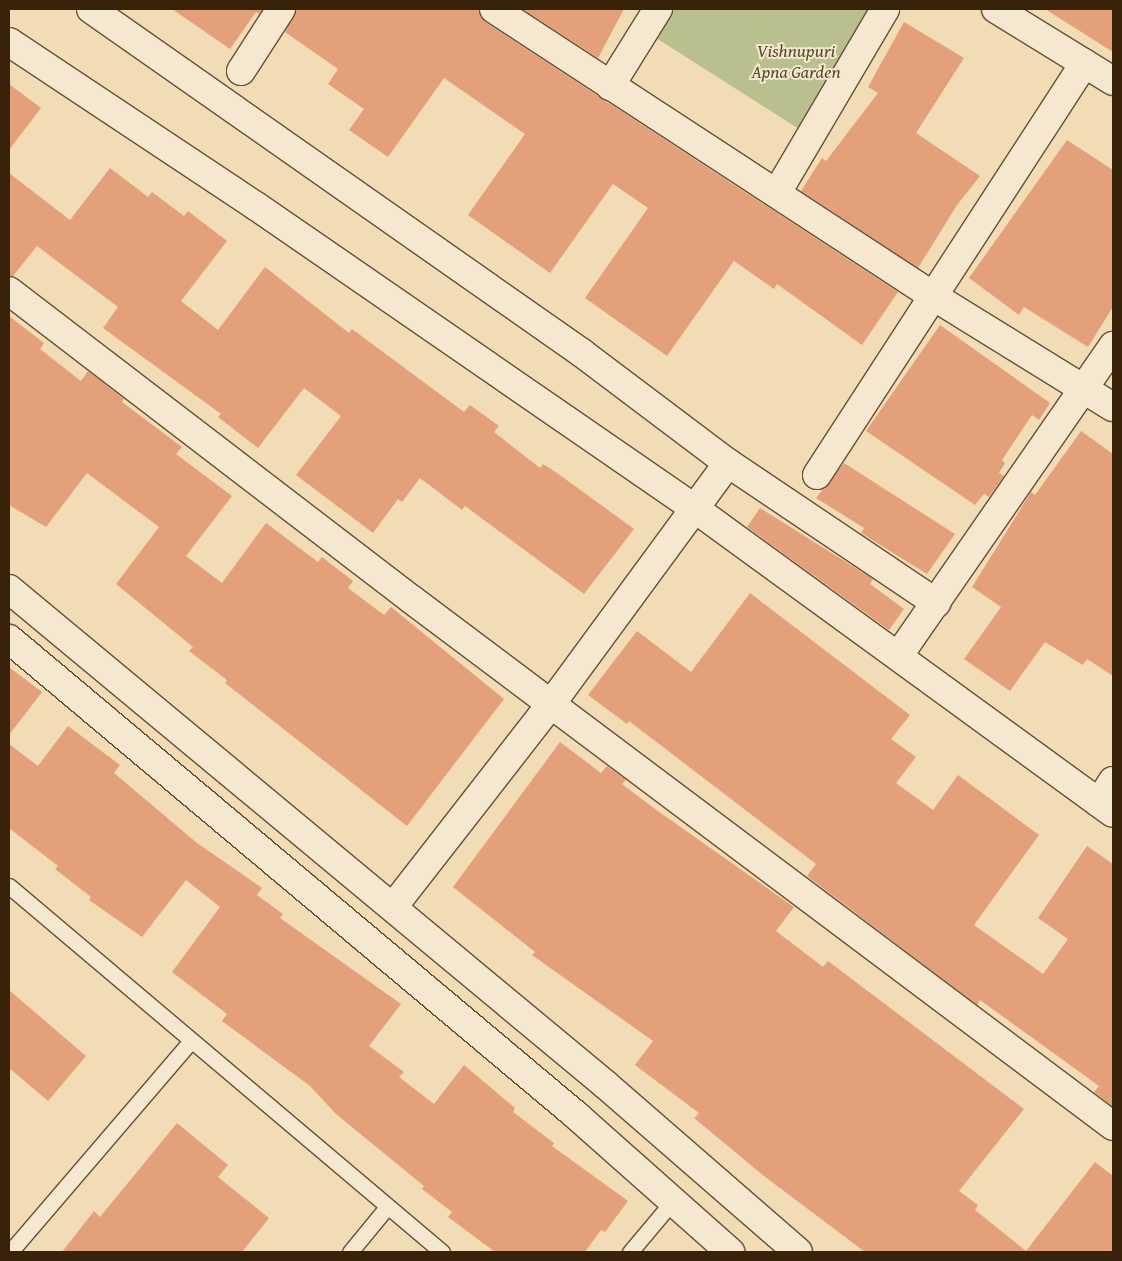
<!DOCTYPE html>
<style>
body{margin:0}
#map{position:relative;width:1122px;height:1261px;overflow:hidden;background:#f1dcb6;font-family:"Gentium Book Plus",serif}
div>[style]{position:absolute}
.green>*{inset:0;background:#b9c08e}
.building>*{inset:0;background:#e4a07a}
.roads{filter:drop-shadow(1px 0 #665135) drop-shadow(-1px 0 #665135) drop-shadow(0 1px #665135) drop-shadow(0 -1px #665135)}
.service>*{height:15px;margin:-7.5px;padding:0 7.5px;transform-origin:7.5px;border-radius:7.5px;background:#f6e8d0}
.minor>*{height:28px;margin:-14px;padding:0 14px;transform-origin:14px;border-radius:14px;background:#f6e8d0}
.tertiary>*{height:28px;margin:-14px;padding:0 14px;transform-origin:14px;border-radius:14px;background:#f6e8d0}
span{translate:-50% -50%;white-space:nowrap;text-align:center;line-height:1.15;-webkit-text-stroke:4px #f6e8d0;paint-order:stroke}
.park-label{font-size:18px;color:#584a2b;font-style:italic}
.frame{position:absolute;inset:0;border:10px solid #38230a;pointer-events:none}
</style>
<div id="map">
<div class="green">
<div style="clip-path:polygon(659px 9px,896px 9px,810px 136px,645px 31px)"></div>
</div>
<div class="building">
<div style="clip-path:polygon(172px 9px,263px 9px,259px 14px,256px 12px,230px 49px)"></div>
<div style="clip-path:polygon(296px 9px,478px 9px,485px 22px,898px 292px,862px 345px,777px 284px,774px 289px,734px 261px,667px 356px,585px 298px,648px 208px,613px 184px,550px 273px,468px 215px,525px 134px,444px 78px,388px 157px,349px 130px,364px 109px,328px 84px,338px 69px,285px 32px)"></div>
<div style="clip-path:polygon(522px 9px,624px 9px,598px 58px)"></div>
<div style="clip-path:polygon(1045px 9px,1113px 9px,1113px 52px)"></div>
<div style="clip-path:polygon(904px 22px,964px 58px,916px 133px,980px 176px,957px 205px,918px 268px,801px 191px,822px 158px,826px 161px,878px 93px,868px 87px)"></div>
<div style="clip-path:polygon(9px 84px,41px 108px,9px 150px)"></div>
<div style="clip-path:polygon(1067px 140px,1113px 170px,1113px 307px,1088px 347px,1024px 307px,1019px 315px,969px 278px)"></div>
<div style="clip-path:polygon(110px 168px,148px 197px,152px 192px,184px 216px,188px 211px,227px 241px,181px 301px,218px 330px,265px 267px,349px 333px,352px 329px,464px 412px,470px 405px,499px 426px,494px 432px,540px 468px,543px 464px,557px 473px,634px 529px,584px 594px,465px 506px,462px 510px,420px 478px,402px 502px,398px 499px,373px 533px,296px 475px,341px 416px,304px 388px,258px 448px,218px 417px,221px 414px,103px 328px,118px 307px,37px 246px,13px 276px,9px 276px,9px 173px,70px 220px)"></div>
<div style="clip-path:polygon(9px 316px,44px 343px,40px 349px,81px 381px,88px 371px,124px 399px,122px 402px,182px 447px,176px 454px,232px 496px,186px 556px,222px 583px,266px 523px,318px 562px,322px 557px,353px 581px,348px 588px,384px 615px,391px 607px,504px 699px,407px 826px,225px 683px,227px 680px,189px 651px,193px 647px,116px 584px,159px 527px,87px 473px,46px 527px,9px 505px)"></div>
<div style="clip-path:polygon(940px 325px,1050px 403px,1039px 420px,1032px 415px,1002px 460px,1005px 463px,999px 473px,1004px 476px,989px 497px,984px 494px,975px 505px,866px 431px)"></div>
<div style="clip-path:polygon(1081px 431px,1113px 454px,1113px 676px,1087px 659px,1083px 665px,1045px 642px,1010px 691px,964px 659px,1001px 607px,972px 587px,1031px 492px,1035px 495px)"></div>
<div style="clip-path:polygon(844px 463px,955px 534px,927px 574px,861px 533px,864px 528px,816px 498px)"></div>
<div style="clip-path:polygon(760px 508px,873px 579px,870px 584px,904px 609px,889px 630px,747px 527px)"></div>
<div style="clip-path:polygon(750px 593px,910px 715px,891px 739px,916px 757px,896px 783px,933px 810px,958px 775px,1039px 835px,974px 925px,1043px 974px,1068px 939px,1038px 918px,1087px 846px,1113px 864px,1113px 1107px,1094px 1092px,1099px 1086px,980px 1000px,977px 1005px,807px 876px,816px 864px,629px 721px,627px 724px,588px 695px,637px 631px,691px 672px)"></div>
<div style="clip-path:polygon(9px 667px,42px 692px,9px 735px)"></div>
<div style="clip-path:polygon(68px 726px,120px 765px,114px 773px,197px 843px,262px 888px,257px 895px,283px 914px,280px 918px,401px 1004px,369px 1046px,404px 1072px,399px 1077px,434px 1104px,464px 1065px,515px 1108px,513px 1112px,554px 1143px,552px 1146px,628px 1201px,605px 1232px,601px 1230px,585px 1252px,495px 1252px,448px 1217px,452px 1212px,422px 1189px,424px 1186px,336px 1114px,310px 1086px,222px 1021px,227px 1014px,172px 972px,220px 907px,186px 880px,142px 937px,89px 900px,91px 897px,55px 869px,58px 866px,9px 828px,9px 744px,38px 766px)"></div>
<div style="clip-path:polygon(560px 742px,601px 773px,607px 766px,626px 780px,622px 784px,655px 809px,794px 907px,776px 931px,823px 967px,828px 961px,1024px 1109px,959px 1191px,978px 1205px,975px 1210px,1026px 1251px,1095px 1162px,1113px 1176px,1113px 1252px,865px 1252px,764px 1176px,694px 1118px,699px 1113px,635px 1065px,653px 1041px,532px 955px,535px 952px,453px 887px)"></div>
<div style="clip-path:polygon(9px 990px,86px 1056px,48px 1101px,9px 1068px)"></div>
<div style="clip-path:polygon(177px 1123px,228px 1165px,218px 1177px,269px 1218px,242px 1252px,62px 1252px,94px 1211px,100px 1217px)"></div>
</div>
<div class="roads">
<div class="service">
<div style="left:9px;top:886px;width:567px;rotate:40.21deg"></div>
<div style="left:10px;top:1252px;width:278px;rotate:-49.4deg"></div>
<div style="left:350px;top:1252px;width:58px;rotate:-50.6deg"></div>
<div style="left:630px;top:1252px;width:65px;rotate:-50deg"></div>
</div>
<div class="minor">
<div style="left:91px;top:9px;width:600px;rotate:35.02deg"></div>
<div style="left:582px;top:353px;width:183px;rotate:37deg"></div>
<div style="left:728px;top:463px;width:251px;rotate:33.9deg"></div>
<div style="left:494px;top:9px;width:524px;rotate:33.17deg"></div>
<div style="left:933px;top:296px;width:211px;rotate:31.7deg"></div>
<div style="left:996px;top:9px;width:137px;rotate:31.6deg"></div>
<div style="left:9px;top:42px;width:296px;rotate:33.6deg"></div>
<div style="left:256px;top:206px;width:532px;rotate:34.59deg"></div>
<div style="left:694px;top:508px;width:518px;rotate:36.05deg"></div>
<div style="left:241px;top:71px;width:74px;rotate:-57.2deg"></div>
<div style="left:610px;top:86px;width:91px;rotate:-58.1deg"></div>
<div style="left:778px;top:191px;width:211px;rotate:-59.5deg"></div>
<div style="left:9px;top:291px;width:506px;rotate:37.46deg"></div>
<div style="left:411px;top:599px;width:878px;rotate:36.9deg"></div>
<div style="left:817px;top:475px;width:491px;rotate:-57deg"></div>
<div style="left:899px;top:655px;width:376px;rotate:-55.3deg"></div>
<div style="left:1099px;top:803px;width:26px;rotate:-58deg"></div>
<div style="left:393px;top:907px;width:257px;rotate:-52.1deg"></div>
<div style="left:551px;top:704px;width:299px;rotate:-53.7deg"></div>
</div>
<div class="tertiary">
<div style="left:9px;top:589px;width:776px;rotate:39.72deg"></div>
<div style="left:606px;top:1085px;width:254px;rotate:41deg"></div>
<div style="left:9px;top:639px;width:742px;rotate:40.02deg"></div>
<div style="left:577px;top:1116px;width:205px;rotate:41.6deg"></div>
</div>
</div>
<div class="park-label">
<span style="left:796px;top:62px">Vishnupuri<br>Apna Garden</span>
</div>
<div class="frame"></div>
</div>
